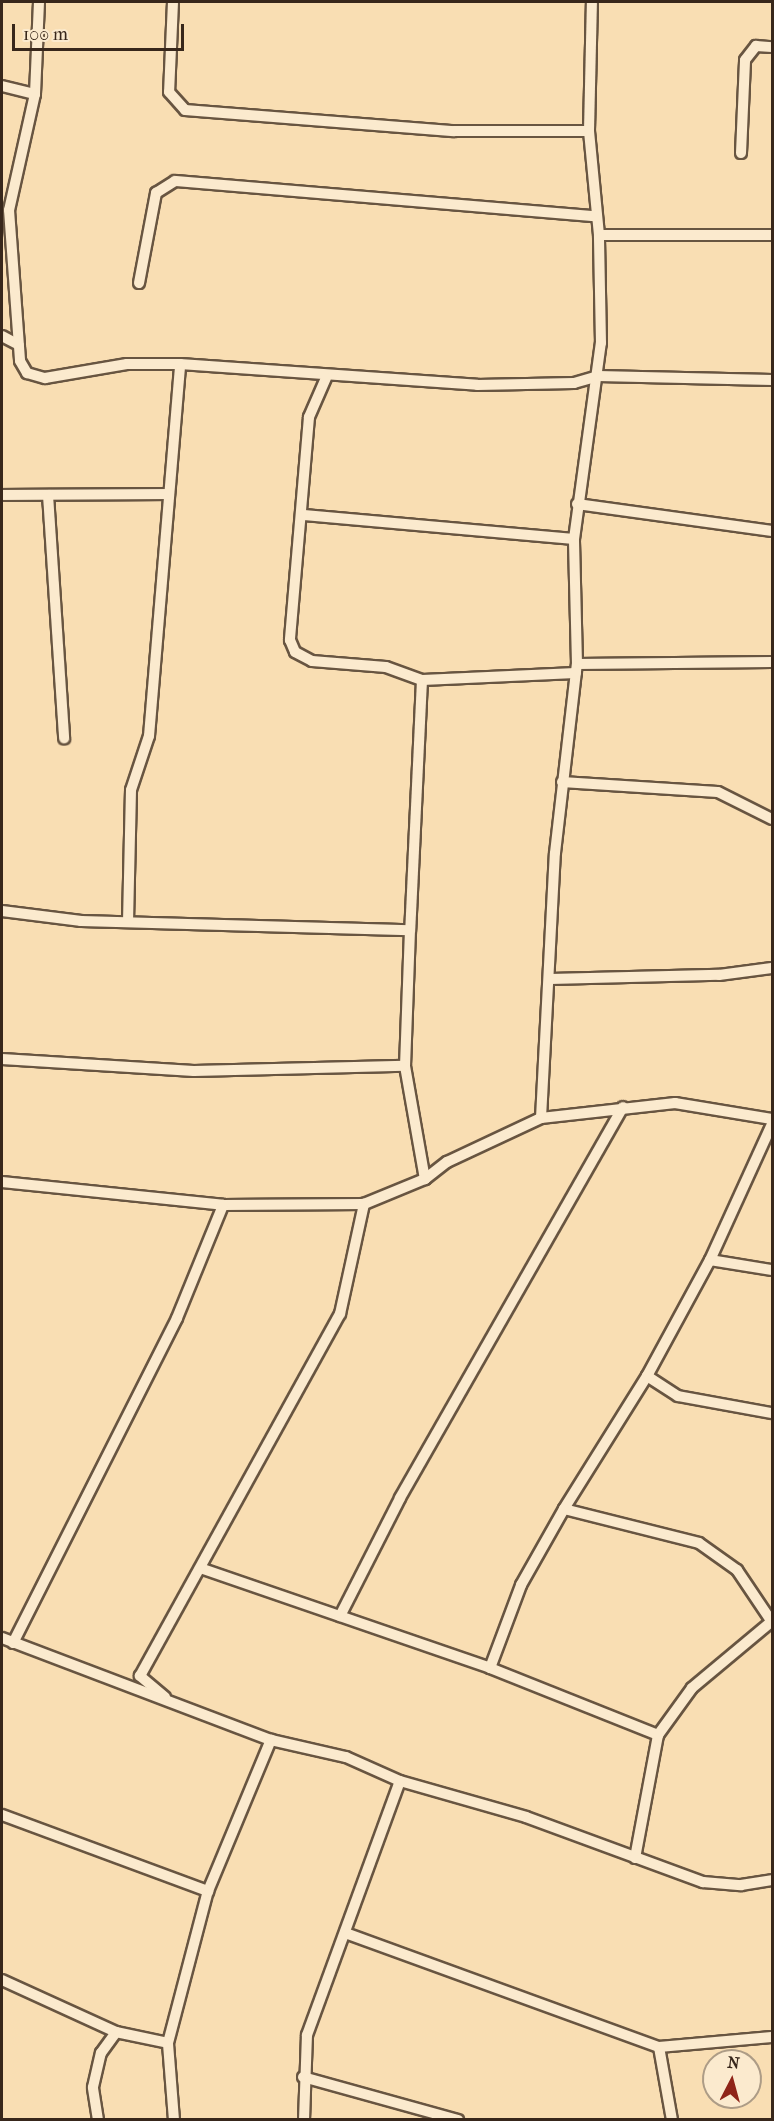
<!DOCTYPE html>
<style>
body{margin:0}
#map{position:relative;width:774px;height:2121px;overflow:hidden;background:#f9deb3;font-family:"IM FELL French Canon",serif}
div>[style]{position:absolute}
.roads{filter:drop-shadow(2px 0 #685541) drop-shadow(-2px 0 #685541) drop-shadow(0 2px #685541) drop-shadow(0 -2px #685541)}
.minor>*{height:10px;margin:-5px;padding:0 5px;transform-origin:5px;border-radius:5px;background:#fbeace}
span{translate:-50% -50%;white-space:nowrap;text-align:center;line-height:1.15;-webkit-text-stroke:6px #fbeace;paint-order:stroke}
.frame{position:absolute;inset:0;border:3px solid #38271b;pointer-events:none}
.north{position:absolute;left:702px;top:2049px;width:60px;height:60px;box-sizing:border-box;background:#fbeace;border:2px solid #ad9c86;border-radius:50%;rotate:6deg;font-size:16px;font-weight:700;line-height:24px;text-align:center;color:#38271b}
.north::after{content:'';display:block;margin:auto;width:21px;height:27px;background:#8f2418;clip-path:polygon(50% 0,100% 100%,50% 72%,0 100%)}
.scale{position:absolute;left:12px;top:24px;width:172px;height:27px;box-sizing:border-box;border:3px solid #38271b;border-top:0;padding-left:8px;font-size:18px;line-height:21px;white-space:nowrap;color:#38271b;-webkit-text-stroke:4px #fbeace;paint-order:stroke}
</style>
<div id="map">
<div class="roads">
<div class="minor">
<div style="left:39px;top:2px;width:92px;rotate:92.5deg"></div>
<div style="left:35px;top:94px;width:119px;rotate:102.6deg"></div>
<div style="left:9px;top:210px;width:151px;rotate:85.8deg"></div>
<div style="left:20px;top:361px;width:14px;rotate:60deg"></div>
<div style="left:27px;top:373px;width:19px;rotate:16deg"></div>
<div style="left:45px;top:378px;width:83px;rotate:-9.7deg"></div>
<div style="left:127px;top:364px;width:53px"></div>
<div style="left:180px;top:364px;width:298px;rotate:4deg"></div>
<div style="left:477px;top:385px;width:97px;rotate:-1.2deg"></div>
<div style="left:574px;top:383px;width:25px;rotate:-16deg"></div>
<div style="left:598px;top:376px;width:174px;rotate:1.3deg"></div>
<div style="left:173px;top:2px;width:90px;rotate:92.5deg"></div>
<div style="left:169px;top:92px;width:24px;rotate:48deg"></div>
<div style="left:185px;top:110px;width:270px;rotate:4.5deg"></div>
<div style="left:454px;top:131px;width:135px"></div>
<div style="left:2px;top:86px;width:34px;rotate:14deg"></div>
<div style="left:741px;top:153px;width:93px;rotate:-87.5deg"></div>
<div style="left:745px;top:60px;width:18px;rotate:-52deg"></div>
<div style="left:756px;top:46px;width:16px;rotate:4deg"></div>
<div style="left:599px;top:235px;width:173px"></div>
<div style="left:139px;top:283px;width:92px;rotate:-79.3deg"></div>
<div style="left:156px;top:193px;width:22px;rotate:-32deg"></div>
<div style="left:175px;top:181px;width:422px;rotate:4.8deg"></div>
<div style="left:2px;top:336px;width:19px;rotate:28deg"></div>
<div style="left:326px;top:378px;width:43px;rotate:113.6deg"></div>
<div style="left:309px;top:417px;width:224px;rotate:94.9deg"></div>
<div style="left:290px;top:640px;width:13px;rotate:67deg"></div>
<div style="left:295px;top:652px;width:19px;rotate:28deg"></div>
<div style="left:312px;top:661px;width:74px;rotate:4.6deg"></div>
<div style="left:386px;top:667px;width:38px;rotate:20deg"></div>
<div style="left:422px;top:680px;width:250px;rotate:92.7deg"></div>
<div style="left:2px;top:495px;width:164px;rotate:-0.3deg"></div>
<div style="left:48px;top:495px;width:244px;rotate:86.2deg"></div>
<div style="left:577px;top:504px;width:197px;rotate:7.9deg"></div>
<div style="left:304px;top:515px;width:271px;rotate:5.1deg"></div>
<div style="left:577px;top:664px;width:195px;rotate:-0.6deg"></div>
<div style="left:422px;top:680px;width:154px;rotate:-2.6deg"></div>
<div style="left:562px;top:782px;width:156px;rotate:3.7deg"></div>
<div style="left:718px;top:792px;width:60px;rotate:26.6deg"></div>
<div style="left:2px;top:911px;width:80px;rotate:7.2deg"></div>
<div style="left:81px;top:921px;width:329px;rotate:1.6deg"></div>
<div style="left:410px;top:930px;width:136px;rotate:92.1deg"></div>
<div style="left:405px;top:1066px;width:115px;rotate:80deg"></div>
<div style="left:128px;top:922px;width:132px;rotate:-88.7deg"></div>
<div style="left:131px;top:790px;width:57px;rotate:-71.6deg"></div>
<div style="left:149px;top:736px;width:373px;rotate:-85.2deg"></div>
<div style="left:550px;top:979px;width:169px;rotate:-1.4deg"></div>
<div style="left:719px;top:975px;width:53px;rotate:-7.5deg"></div>
<div style="left:2px;top:1059px;width:192px;rotate:3.6deg"></div>
<div style="left:194px;top:1071px;width:211px;rotate:-1.4deg"></div>
<div style="left:541px;top:1118px;width:265px;rotate:-87deg"></div>
<div style="left:555px;top:853px;width:190px;rotate:-83.4deg"></div>
<div style="left:577px;top:664px;width:125px;rotate:-91.4deg"></div>
<div style="left:574px;top:539px;width:198px;rotate:-82.2deg"></div>
<div style="left:601px;top:343px;width:108px;rotate:-91.1deg"></div>
<div style="left:599px;top:235px;width:104px;rotate:-95.5deg"></div>
<div style="left:589px;top:131px;width:129px;rotate:-88.7deg"></div>
<div style="left:772px;top:1124px;width:149px;rotate:114.5deg"></div>
<div style="left:710px;top:1260px;width:132px;rotate:118.5deg"></div>
<div style="left:647px;top:1376px;width:157px;rotate:122deg"></div>
<div style="left:564px;top:1509px;width:139px;rotate:14.1deg"></div>
<div style="left:699px;top:1543px;width:47px;rotate:35.4deg"></div>
<div style="left:737px;top:1570px;width:63px;rotate:56.1deg"></div>
<div style="left:2px;top:1182px;width:222px;rotate:5.9deg"></div>
<div style="left:223px;top:1205px;width:141px;rotate:-0.4deg"></div>
<div style="left:364px;top:1204px;width:66px;rotate:-22.3deg"></div>
<div style="left:425px;top:1179px;width:28px;rotate:-38deg"></div>
<div style="left:447px;top:1162px;width:104px;rotate:-25.1deg"></div>
<div style="left:541px;top:1118px;width:135px;rotate:-6.4deg"></div>
<div style="left:675px;top:1103px;width:98px;rotate:9.4deg"></div>
<div style="left:710px;top:1260px;width:63px;rotate:9.2deg"></div>
<div style="left:647px;top:1376px;width:37px;rotate:33deg"></div>
<div style="left:678px;top:1396px;width:96px;rotate:10.3deg"></div>
<div style="left:203px;top:1569px;width:304px;rotate:19deg"></div>
<div style="left:490px;top:1668px;width:181px;rotate:21.7deg"></div>
<div style="left:340px;top:1616px;width:132px;rotate:-63deg"></div>
<div style="left:400px;top:1498px;width:450px;rotate:-60.3deg"></div>
<div style="left:2px;top:1638px;width:288px;rotate:20.8deg"></div>
<div style="left:271px;top:1740px;width:77px;rotate:12.8deg"></div>
<div style="left:346px;top:1757px;width:59px;rotate:24deg"></div>
<div style="left:400px;top:1781px;width:131px;rotate:15.9deg"></div>
<div style="left:526px;top:1817px;width:189px;rotate:20.2deg"></div>
<div style="left:703px;top:1882px;width:38px;rotate:5deg"></div>
<div style="left:741px;top:1885px;width:31px;rotate:-9deg"></div>
<div style="left:13px;top:1643px;width:364px;rotate:-63.2deg"></div>
<div style="left:177px;top:1318px;width:122px;rotate:-67.8deg"></div>
<div style="left:490px;top:1668px;width:89px;rotate:-69.5deg"></div>
<div style="left:521px;top:1585px;width:87px;rotate:-60.5deg"></div>
<div style="left:165px;top:1697px;width:33px;rotate:-140deg"></div>
<div style="left:140px;top:1676px;width:414px;rotate:-61.1deg"></div>
<div style="left:340px;top:1314px;width:113px;rotate:-77.7deg"></div>
<div style="left:2px;top:1815px;width:220px;rotate:20.3deg"></div>
<div style="left:635px;top:1858px;width:125px;rotate:-79.4deg"></div>
<div style="left:658px;top:1735px;width:58px;rotate:-54.1deg"></div>
<div style="left:692px;top:1688px;width:104px;rotate:-39.9deg"></div>
<div style="left:348px;top:1934px;width:331px;rotate:20deg"></div>
<div style="left:659px;top:2047px;width:113px;rotate:-5.1deg"></div>
<div style="left:2px;top:1980px;width:125px;rotate:24.5deg"></div>
<div style="left:116px;top:2032px;width:53px;rotate:11.9deg"></div>
<div style="left:659px;top:2047px;width:74px;rotate:79.9deg"></div>
<div style="left:303px;top:2077px;width:161px;rotate:15.5deg"></div>
<div style="left:98px;top:2120px;width:33px;rotate:-99deg"></div>
<div style="left:93px;top:2087px;width:35px;rotate:-77deg"></div>
<div style="left:101px;top:2053px;width:26px;rotate:-54deg"></div>
<div style="left:174px;top:2120px;width:77px;rotate:-94.5deg"></div>
<div style="left:168px;top:2043px;width:157px;rotate:-75.3deg"></div>
<div style="left:208px;top:1891px;width:164px;rotate:-67.4deg"></div>
<div style="left:304px;top:2120px;width:85px;rotate:-88deg"></div>
<div style="left:307px;top:2035px;width:270px;rotate:-69.9deg"></div>
</div>
</div>
<div class="frame"></div>
<div class="north">N</div>
<div class="scale">100 m</div>
</div>
